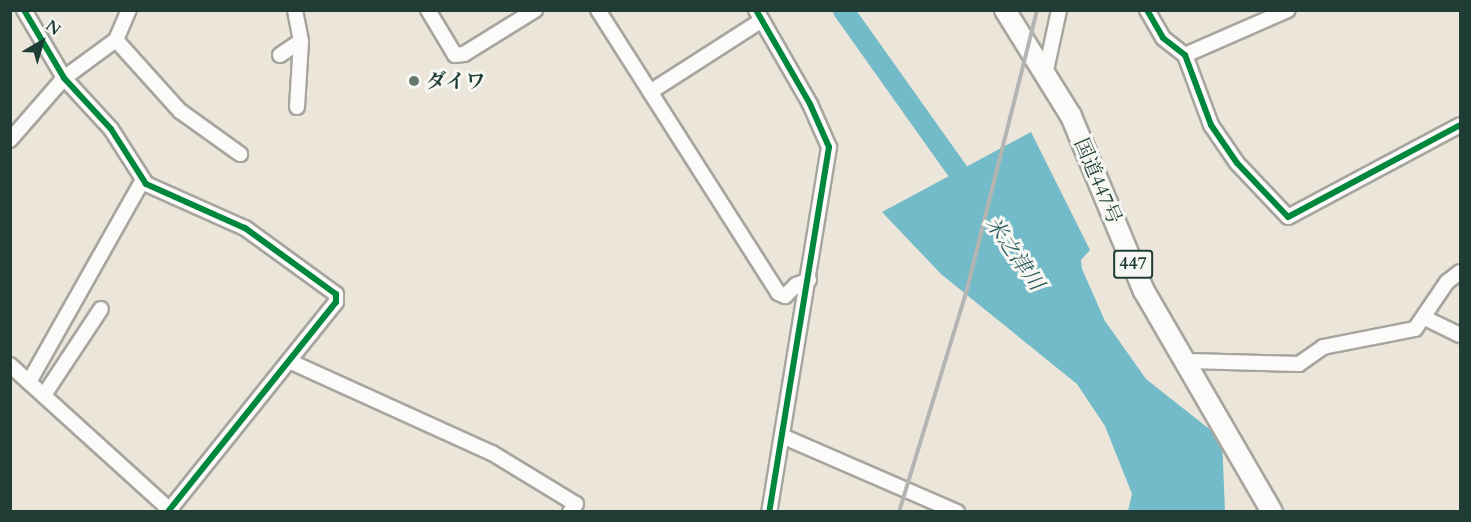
<!DOCTYPE html>
<meta charset="utf-8">
<style>
body{margin:0}
#map{position:relative;width:1471px;height:522px;overflow:hidden;background:#ebe5da;font-family:Cardo,"Noto Serif JP",serif}
div>[style]{position:absolute}
.water>*{inset:0;background:#73bbc8}
.river>*{height:21px;margin:-10.5px;padding:0 10.5px;transform-origin:10.5px;border-radius:10.5px;background:#73bbc8}
.roads{filter:drop-shadow(2px 0 #a6a69f) drop-shadow(-2px 0 #a6a69f) drop-shadow(0 2px #a6a69f) drop-shadow(0 -2px #a6a69f)}
.minor>*{height:14px;margin:-7px;padding:0 7px;transform-origin:7px;border-radius:7px;background:#fcfbf9}
.highway>*{height:20px;margin:-10px;padding:0 10px;transform-origin:10px;border-radius:10px;background:#fcfbf9}
.rail>*{height:4px;margin:-2px;padding:0 2px;transform-origin:2px;border-radius:2px;background:#b3b5b3}
.cycleway>*{height:6px;margin:-3px;padding:0 3px;transform-origin:3px;border-radius:3px;background:#00873e}
.dots>*{width:16px;height:16px;translate:-50% -50%;box-sizing:border-box;border:3px solid #f6f6f2;border-radius:50%}
span{translate:-50% -50%;white-space:nowrap;text-align:center;line-height:1.15;-webkit-text-stroke:6px #f6f6f2;paint-order:stroke}
.shield-label span{padding:2px 4px;background:#f6f6f2;border:2px solid;border-radius:4px;-webkit-text-stroke-width:0}
.shield-label{font-size:18px;color:#1f3d34;font-weight:700}
.poi-label{font-size:20px;color:#1f3d34;font-weight:700}
.left{translate:0 -50%;text-align:left}
.street-label{font-size:20px;color:#1f3d34}
.water-label{font-size:21px;color:#295d5e;font-style:italic}
.frame{position:absolute;inset:0;border:12px solid #1f3d34;pointer-events:none}
.north{position:absolute;left:12px;top:12px;width:60px;height:60px;-webkit-text-stroke:4px #f6f6f2;paint-order:stroke;rotate:38deg;font-size:16px;font-weight:700;line-height:24px;text-align:center;color:#1f3d34}
.north::after{content:'';display:block;margin:auto;width:21px;height:27px;background:#1f3d34;clip-path:polygon(50% 0,100% 100%,50% 72%,0 100%)}
</style>
<div id="map">
<div class="water">
<div style="clip-path:polygon(1031px 132px,1090px 250px,1081px 260px,1082px 269px,1105px 321px,1146px 379px,1222px 439px,1225px 511px,1128px 511px,1132px 494px,1105px 426px,1077px 384px,941px 274px,882px 212px)"></div>
</div>
<div class="river">
<div style="left:843px;top:10px;width:226px;rotate:54.6deg"></div>
</div>
<div class="roads">
<div class="minor">
<div style="left:24px;top:10px;width:79px;rotate:59.5deg"></div>
<div style="left:64px;top:78px;width:69px;rotate:47.3deg"></div>
<div style="left:111px;top:129px;width:65px;rotate:57.5deg"></div>
<div style="left:146px;top:184px;width:108px;rotate:24deg"></div>
<div style="left:245px;top:228px;width:112px;rotate:36deg"></div>
<div style="left:336px;top:294px;width:8px;rotate:90deg"></div>
<div style="left:336px;top:302px;width:269px;rotate:128.7deg"></div>
<div style="left:428px;top:10px;width:52px;rotate:59deg"></div>
<div style="left:455px;top:55px;width:9px;rotate:-6deg"></div>
<div style="left:464px;top:54px;width:84px;rotate:-31.8deg"></div>
<div style="left:598px;top:10px;width:335px;rotate:57.5deg"></div>
<div style="left:778px;top:293px;width:8px;rotate:23deg"></div>
<div style="left:785px;top:296px;width:16px;rotate:-45deg"></div>
<div style="left:796px;top:285px;width:14px;rotate:-21deg"></div>
<div style="left:756px;top:10px;width:108px;rotate:60.1deg"></div>
<div style="left:810px;top:104px;width:47px;rotate:66.2deg"></div>
<div style="left:829px;top:147px;width:370px;rotate:99.3deg"></div>
<div style="left:1147px;top:10px;width:32px;rotate:60deg"></div>
<div style="left:1163px;top:38px;width:28px;rotate:38deg"></div>
<div style="left:1185px;top:55px;width:75px;rotate:69.6deg"></div>
<div style="left:1211px;top:125px;width:46px;rotate:55.6deg"></div>
<div style="left:1237px;top:163px;width:74px;rotate:46.6deg"></div>
<div style="left:1288px;top:217px;width:195px;rotate:-28.1deg"></div>
<div style="left:116px;top:40px;width:33px;rotate:-67deg"></div>
<div style="left:280px;top:55px;width:25px;rotate:-34deg"></div>
<div style="left:301px;top:41px;width:32px;rotate:-101deg"></div>
<div style="left:1185px;top:55px;width:112px;rotate:-23.6deg"></div>
<div style="left:1045px;top:75px;width:66px;rotate:-77.8deg"></div>
<div style="left:650px;top:92px;width:133px;rotate:-32.7deg"></div>
<div style="left:297px;top:107px;width:66px;rotate:-86.5deg"></div>
<div style="left:10px;top:140px;width:82px;rotate:-48.9deg"></div>
<div style="left:64px;top:78px;width:64px;rotate:-36.2deg"></div>
<div style="left:116px;top:40px;width:96px;rotate:48deg"></div>
<div style="left:180px;top:111px;width:74px;rotate:35.6deg"></div>
<div style="left:1425px;top:318px;width:39px;rotate:26deg"></div>
<div style="left:289px;top:361px;width:223px;rotate:24.4deg"></div>
<div style="left:492px;top:453px;width:98px;rotate:31.3deg"></div>
<div style="left:576px;top:504px;width:10px;rotate:127deg"></div>
<div style="left:1189px;top:361px;width:110px;rotate:1.6deg"></div>
<div style="left:1299px;top:364px;width:29px;rotate:-35deg"></div>
<div style="left:1323px;top:347px;width:94px;rotate:-11.1deg"></div>
<div style="left:1415px;top:329px;width:57px;rotate:-55.8deg"></div>
<div style="left:1447px;top:282px;width:16px;rotate:-38deg"></div>
<div style="left:10px;top:365px;width:219px;rotate:42.2deg"></div>
<div style="left:29px;top:382px;width:232px;rotate:-60.6deg"></div>
<div style="left:44px;top:395px;width:103px;rotate:-56.5deg"></div>
<div style="left:782px;top:436px;width:191px;rotate:23.5deg"></div>
</div>
<div class="highway">
<div style="left:1005px;top:10px;width:125px;rotate:58.1deg"></div>
<div style="left:1071px;top:116px;width:190px;rotate:67.4deg"></div>
<div style="left:1144px;top:291px;width:255px;rotate:59.9deg"></div>
</div>
</div>
<div class="rail">
<div style="left:899px;top:512px;width:233px;rotate:-73deg"></div>
<div style="left:967px;top:289px;width:288px;rotate:-75.9deg"></div>
</div>
<div class="cycleway">
<div style="left:24px;top:10px;width:79px;rotate:59.5deg"></div>
<div style="left:64px;top:78px;width:69px;rotate:47.3deg"></div>
<div style="left:111px;top:129px;width:65px;rotate:57.5deg"></div>
<div style="left:146px;top:184px;width:108px;rotate:24deg"></div>
<div style="left:245px;top:228px;width:112px;rotate:36deg"></div>
<div style="left:336px;top:294px;width:8px;rotate:90deg"></div>
<div style="left:336px;top:302px;width:269px;rotate:128.7deg"></div>
<div style="left:756px;top:10px;width:108px;rotate:60.1deg"></div>
<div style="left:810px;top:104px;width:47px;rotate:66.2deg"></div>
<div style="left:829px;top:147px;width:370px;rotate:99.3deg"></div>
<div style="left:1147px;top:10px;width:32px;rotate:60deg"></div>
<div style="left:1163px;top:38px;width:28px;rotate:38deg"></div>
<div style="left:1185px;top:55px;width:75px;rotate:69.6deg"></div>
<div style="left:1211px;top:125px;width:46px;rotate:55.6deg"></div>
<div style="left:1237px;top:163px;width:74px;rotate:46.6deg"></div>
<div style="left:1288px;top:217px;width:195px;rotate:-28.1deg"></div>
</div>
<div class="dots">
<div style="left:414px;top:81px;background:#66786e"></div>
</div>
<div class="shield-label">
<span style="left:1133px;top:264px">447</span>
</div>
<div class="poi-label">
<span class="left" style="left:426px;top:81px">ダイワ</span>
</div>
<div class="street-label">
<span style="left:1098px;top:181px;rotate:67deg">国道447号</span>
</div>
<div class="water-label">
<span style="left:1014px;top:254px;rotate:55deg">米之津川</span>
</div>
<div class="frame"></div>
<div class="north">N</div>
</div>
